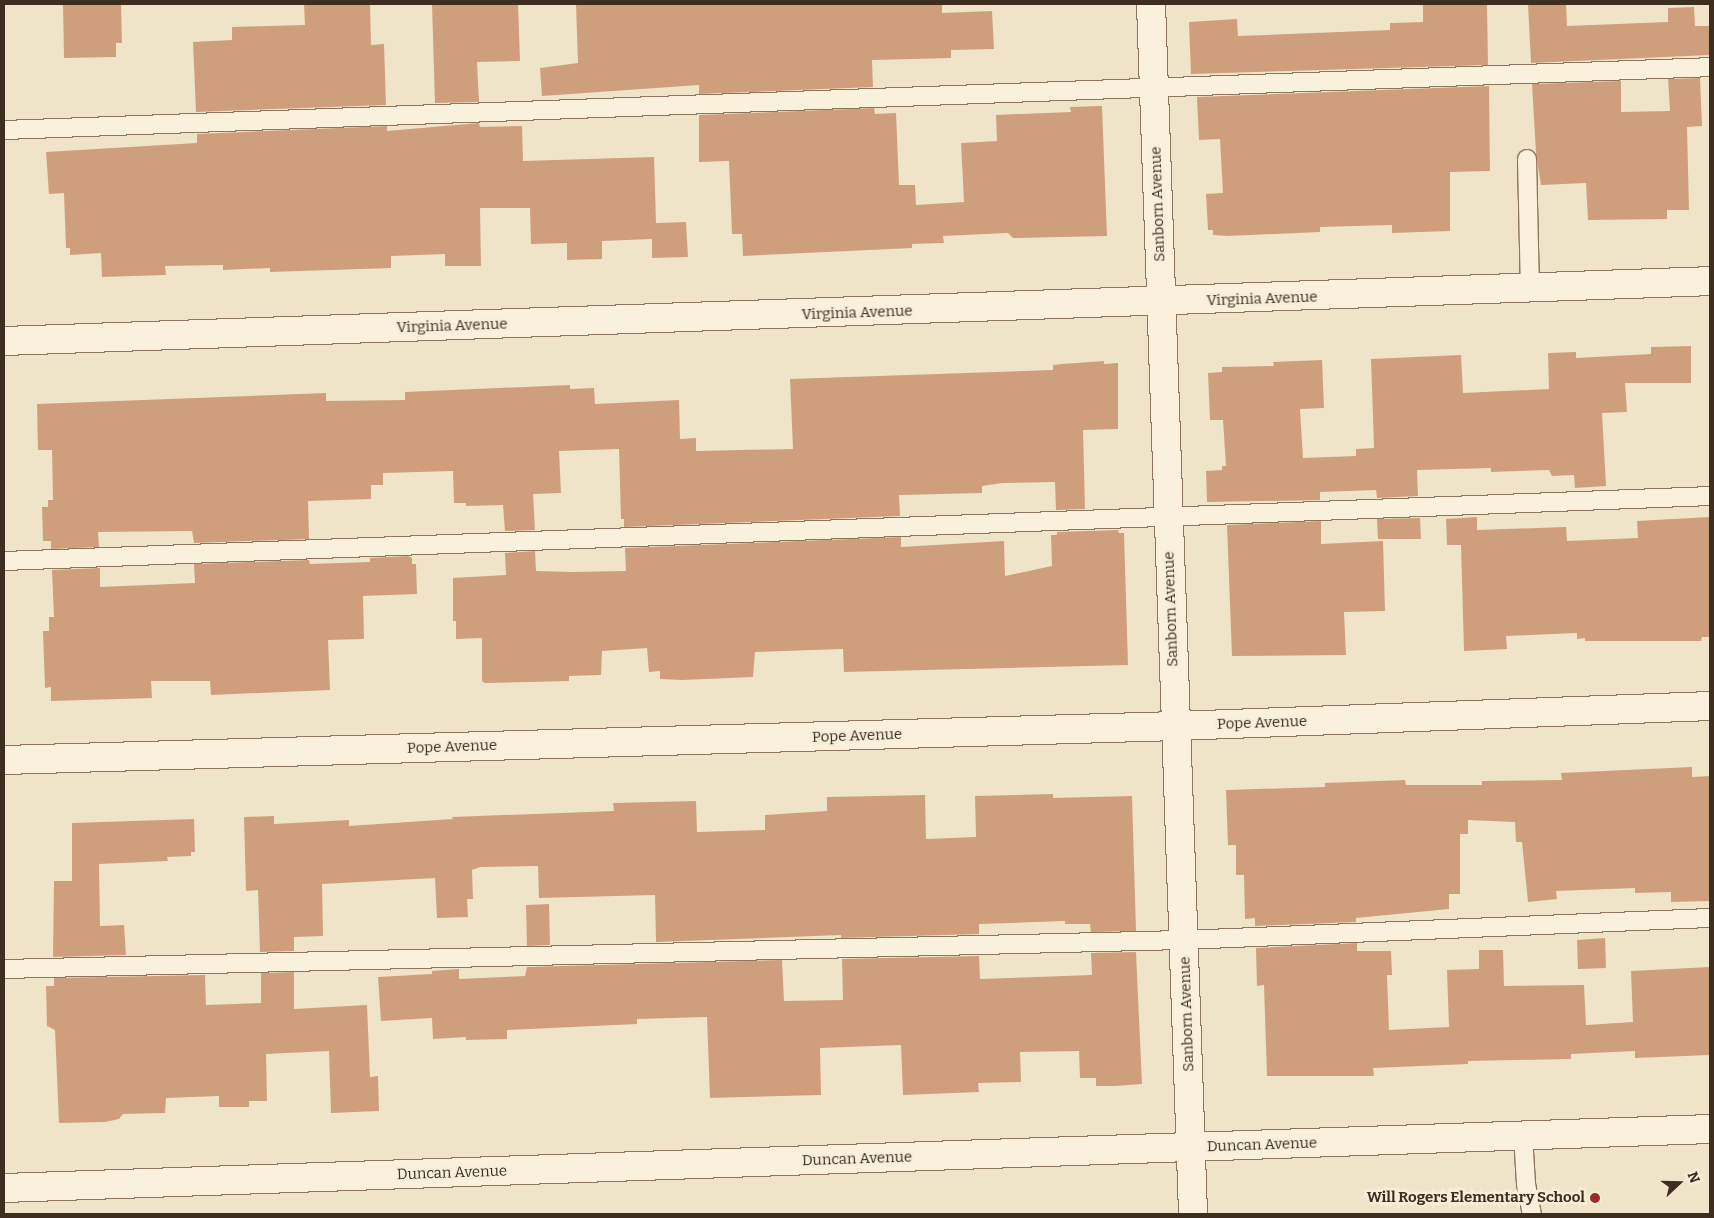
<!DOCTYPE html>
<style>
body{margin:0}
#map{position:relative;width:1714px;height:1218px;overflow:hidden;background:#f0e4c8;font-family:Bitter,serif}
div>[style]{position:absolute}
.building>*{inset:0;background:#cf9f7d}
.roads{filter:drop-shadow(1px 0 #8d765c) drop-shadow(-1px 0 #8d765c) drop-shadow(0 1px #8d765c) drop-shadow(0 -1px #8d765c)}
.service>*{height:18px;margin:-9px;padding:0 9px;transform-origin:9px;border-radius:9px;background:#faf1dc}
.minor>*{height:28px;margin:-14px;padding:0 14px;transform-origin:14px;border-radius:14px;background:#faf1dc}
.dots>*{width:14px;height:14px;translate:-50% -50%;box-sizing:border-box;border:2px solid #f7eed8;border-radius:50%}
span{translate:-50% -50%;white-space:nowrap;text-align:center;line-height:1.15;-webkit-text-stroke:5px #f7eed8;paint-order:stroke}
.street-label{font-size:15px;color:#3d2e20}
.poi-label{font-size:15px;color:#3d2e20;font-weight:700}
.right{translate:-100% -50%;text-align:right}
.frame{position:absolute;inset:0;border:5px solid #3d2e20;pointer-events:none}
.north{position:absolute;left:1654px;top:1158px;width:50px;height:50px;-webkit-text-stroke:4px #f7eed8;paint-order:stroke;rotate:69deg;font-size:14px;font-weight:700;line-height:20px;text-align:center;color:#3d2e20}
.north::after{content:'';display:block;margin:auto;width:18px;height:22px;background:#3d2e20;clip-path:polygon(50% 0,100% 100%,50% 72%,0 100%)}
</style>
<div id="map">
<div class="building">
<div style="clip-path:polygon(63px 4px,121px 4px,122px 43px,116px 43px,116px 57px,64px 58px)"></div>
<div style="clip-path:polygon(304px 4px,370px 4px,371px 45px,384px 44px,386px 105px,196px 112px,193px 42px,232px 40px,232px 27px,305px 25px)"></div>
<div style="clip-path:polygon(432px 4px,518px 4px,520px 61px,477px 62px,479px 102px,435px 103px)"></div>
<div style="clip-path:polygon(576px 4px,942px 4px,942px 13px,992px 11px,994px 49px,951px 50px,951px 58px,872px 60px,873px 87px,699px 94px,699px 85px,542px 96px,540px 68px,578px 63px)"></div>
<div style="clip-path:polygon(1423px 4px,1487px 4px,1488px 65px,1191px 74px,1189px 22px,1237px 19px,1238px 36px,1390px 30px,1390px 23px,1423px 22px)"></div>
<div style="clip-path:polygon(1528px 4px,1566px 4px,1567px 26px,1668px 22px,1668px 8px,1694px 7px,1695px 26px,1710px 26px,1710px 55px,1531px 63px)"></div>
<div style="clip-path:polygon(1700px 78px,1702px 126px,1687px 127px,1689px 210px,1667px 210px,1667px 219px,1588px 220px,1586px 183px,1541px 185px,1536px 153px,1532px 84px,1621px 81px,1621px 112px,1670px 111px,1668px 79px)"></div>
<div style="clip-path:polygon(1489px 86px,1490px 171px,1450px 172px,1450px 231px,1392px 233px,1392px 225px,1320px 227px,1320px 232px,1228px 236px,1213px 235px,1213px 230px,1208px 230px,1206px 194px,1223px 193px,1220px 139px,1199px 140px,1197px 97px)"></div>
<div style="clip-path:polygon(1102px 106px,1107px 236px,1013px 238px,1008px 233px,943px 236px,944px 243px,912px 244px,912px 248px,743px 256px,742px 234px,732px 234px,729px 161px,699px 162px,699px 115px,874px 108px,875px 114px,896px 113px,899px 185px,915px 185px,916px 205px,964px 202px,961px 143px,997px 141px,996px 115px,1071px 112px,1070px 107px)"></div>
<div style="clip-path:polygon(479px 123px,480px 127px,522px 126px,523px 161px,654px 157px,656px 223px,686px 222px,688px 257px,652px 258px,652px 239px,602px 241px,602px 259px,567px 260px,567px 243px,531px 244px,530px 208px,480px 208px,481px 266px,445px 266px,445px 254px,391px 256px,391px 268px,270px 272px,270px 268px,223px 270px,223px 265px,165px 266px,166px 275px,102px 277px,101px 253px,70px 255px,70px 248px,66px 248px,64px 193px,49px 194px,46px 152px,197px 143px,197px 134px,387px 126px,387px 131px)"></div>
<div style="clip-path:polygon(1691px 346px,1691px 383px,1625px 383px,1627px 412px,1602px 413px,1606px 486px,1575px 488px,1574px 475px,1552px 476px,1549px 470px,1491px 472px,1491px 468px,1417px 470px,1418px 496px,1377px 498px,1376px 490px,1320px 492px,1320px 500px,1207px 502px,1206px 471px,1222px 470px,1222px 466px,1226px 466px,1223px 420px,1210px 420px,1208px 373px,1222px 372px,1222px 367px,1274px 366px,1273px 362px,1322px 360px,1324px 408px,1300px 409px,1303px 458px,1356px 456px,1356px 449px,1374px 448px,1371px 359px,1461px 355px,1463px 393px,1549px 389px,1548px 353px,1576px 352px,1576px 358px,1651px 354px,1651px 347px)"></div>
<div style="clip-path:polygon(1104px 361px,1104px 364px,1118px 363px,1118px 429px,1083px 430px,1085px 509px,1056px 510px,1055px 482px,1002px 483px,982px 486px,982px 493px,899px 495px,900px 516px,624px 527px,624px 519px,621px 519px,619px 449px,559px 451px,561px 493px,533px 494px,535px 530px,505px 531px,503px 505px,466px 506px,466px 503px,454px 503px,453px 471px,383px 473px,383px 485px,371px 485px,371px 499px,308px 501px,309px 539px,194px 543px,192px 531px,98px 532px,99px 547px,51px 549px,51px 541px,43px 541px,42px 507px,48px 507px,48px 500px,53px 500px,52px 450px,38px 450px,37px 404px,326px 393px,326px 401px,405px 400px,405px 392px,570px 385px,570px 389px,594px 388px,595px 404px,679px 400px,680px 439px,696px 438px,696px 451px,793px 449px,790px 379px,1053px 370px,1053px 365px,1062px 364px)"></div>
<div style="clip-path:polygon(1477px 517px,1477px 530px,1566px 527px,1567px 541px,1638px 538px,1637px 521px,1709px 517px,1710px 637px,1702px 637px,1701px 641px,1585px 641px,1585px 638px,1577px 639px,1577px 633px,1506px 636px,1507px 649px,1464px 651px,1461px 545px,1447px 545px,1446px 519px)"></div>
<div style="clip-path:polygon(1420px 518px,1421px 539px,1378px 539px,1377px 519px)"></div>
<div style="clip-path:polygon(1321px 521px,1321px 544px,1383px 541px,1385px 611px,1344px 612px,1346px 655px,1232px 656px,1227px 525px)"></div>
<div style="clip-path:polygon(1118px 530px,1119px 533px,1124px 533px,1128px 665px,844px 672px,843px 649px,755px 652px,753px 677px,682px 680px,660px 679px,660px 671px,649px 672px,647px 648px,602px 651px,601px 675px,569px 676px,569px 681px,485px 683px,482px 681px,482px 638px,456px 639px,456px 621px,453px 621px,453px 578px,506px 575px,505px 553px,535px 551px,536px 571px,572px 572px,626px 571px,625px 548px,901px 537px,901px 547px,1004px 541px,1005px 576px,1052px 566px,1051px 535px,1057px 535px,1057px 532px)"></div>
<div style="clip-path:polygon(408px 556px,412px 558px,412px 564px,416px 564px,417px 594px,363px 596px,364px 639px,328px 640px,330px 690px,211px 695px,210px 681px,151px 681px,152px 698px,51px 701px,51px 687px,45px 688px,43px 631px,49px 631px,49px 617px,54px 617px,52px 570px,100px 568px,100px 587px,195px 583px,194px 564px,309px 560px,310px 564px,370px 562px,370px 558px)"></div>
<div style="clip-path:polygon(1692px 767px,1692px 777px,1710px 776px,1710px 901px,1671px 902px,1671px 892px,1635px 893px,1635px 888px,1556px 891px,1557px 899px,1528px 902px,1522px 842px,1516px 842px,1515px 822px,1468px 820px,1468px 834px,1460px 834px,1460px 894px,1449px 894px,1449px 909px,1356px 918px,1356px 922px,1255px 926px,1255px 918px,1245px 919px,1244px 875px,1236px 875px,1236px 845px,1228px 845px,1226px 790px,1325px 787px,1325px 783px,1405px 780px,1406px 785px,1482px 785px,1482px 781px,1562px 780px,1561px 773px)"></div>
<div style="clip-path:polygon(1053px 794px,1053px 798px,1132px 796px,1136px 931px,1091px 932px,1090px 924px,1065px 924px,1065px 921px,979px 924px,979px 934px,841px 938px,841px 935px,656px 942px,655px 895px,539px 898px,538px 866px,480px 867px,472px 870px,473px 899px,467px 899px,468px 917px,437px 918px,435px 878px,322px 884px,323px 936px,294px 937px,294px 951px,260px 952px,258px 890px,246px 891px,244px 817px,274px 816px,274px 824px,349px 820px,349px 826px,453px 819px,452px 817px,614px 811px,613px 803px,696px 801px,697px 832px,765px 830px,765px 815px,827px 811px,827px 797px,925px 795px,926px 839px,976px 837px,975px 796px)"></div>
<div style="clip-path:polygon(194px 819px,195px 852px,191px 852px,191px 856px,167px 857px,168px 861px,99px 864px,100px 926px,124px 925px,126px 955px,53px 957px,54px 881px,72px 881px,72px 823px)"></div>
<div style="clip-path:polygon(549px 904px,550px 945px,527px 946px,526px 905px)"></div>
<div style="clip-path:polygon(1605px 938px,1606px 968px,1578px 969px,1577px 940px)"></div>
<div style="clip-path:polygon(1357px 943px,1357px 951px,1391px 951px,1392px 975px,1387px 975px,1389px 1030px,1449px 1027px,1447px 970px,1479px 969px,1479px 950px,1503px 950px,1504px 986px,1584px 985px,1586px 1025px,1633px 1022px,1631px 971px,1710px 967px,1710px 1055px,1635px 1058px,1635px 1051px,1571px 1054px,1571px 1059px,1468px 1061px,1468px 1064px,1373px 1068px,1374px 1076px,1267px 1076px,1264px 985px,1257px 986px,1256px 948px)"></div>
<div style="clip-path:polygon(1136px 952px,1142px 1084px,1115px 1086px,1096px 1086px,1096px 1078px,1080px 1078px,1079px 1051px,1020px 1052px,1021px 1082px,978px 1083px,979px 1092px,903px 1095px,901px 1045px,820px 1048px,821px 1095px,710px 1098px,707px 1017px,637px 1019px,637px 1024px,507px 1030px,507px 1039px,466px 1040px,466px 1037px,433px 1039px,432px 1018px,381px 1021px,378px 977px,432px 974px,432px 971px,459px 969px,459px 979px,525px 976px,527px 967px,782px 960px,784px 1001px,843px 1000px,842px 959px,979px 956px,980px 979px,1092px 975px,1091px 953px)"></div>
<div style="clip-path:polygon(294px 972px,294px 1009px,367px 1005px,370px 1077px,378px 1076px,379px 1111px,331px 1113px,329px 1051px,266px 1054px,267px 1101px,249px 1101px,249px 1107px,219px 1107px,219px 1096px,166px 1098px,165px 1113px,123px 1114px,119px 1119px,105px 1122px,59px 1123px,55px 1030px,47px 1026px,46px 986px,54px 986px,54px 978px,205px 975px,206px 1005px,261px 1003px,261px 973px)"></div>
</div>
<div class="roads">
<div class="service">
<div style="left:4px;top:130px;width:1707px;rotate:-2.11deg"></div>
<div style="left:1527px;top:159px;width:128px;rotate:88.7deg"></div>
<div style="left:4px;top:561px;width:1707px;rotate:-2.18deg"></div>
<div style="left:4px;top:969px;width:1180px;rotate:-1.41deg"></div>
<div style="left:1184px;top:940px;width:526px;rotate:-2.4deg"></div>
<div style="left:1523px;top:1136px;width:48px;rotate:86.4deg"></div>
<div style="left:1526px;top:1184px;width:31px;rotate:79deg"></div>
</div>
<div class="minor">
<div style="left:1151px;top:4px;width:1211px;rotate:88.01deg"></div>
<div style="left:4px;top:341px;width:1707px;rotate:-2.01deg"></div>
<div style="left:4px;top:760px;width:1172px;rotate:-1.66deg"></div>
<div style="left:1176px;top:726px;width:534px;rotate:-2.14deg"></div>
<div style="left:4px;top:1188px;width:1707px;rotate:-1.98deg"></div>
</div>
</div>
<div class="dots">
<div style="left:1595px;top:1198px;background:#9e2a2b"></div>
</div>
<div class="street-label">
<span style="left:1158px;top:204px;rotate:-92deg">Sanborn Avenue</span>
<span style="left:1262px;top:299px;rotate:-2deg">Virginia Avenue</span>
<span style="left:857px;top:313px;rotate:-2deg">Virginia Avenue</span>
<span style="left:452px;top:326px;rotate:-2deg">Virginia Avenue</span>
<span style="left:1171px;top:609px;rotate:-92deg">Sanborn Avenue</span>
<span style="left:1262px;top:723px;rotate:-2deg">Pope Avenue</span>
<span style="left:857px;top:736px;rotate:-2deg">Pope Avenue</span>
<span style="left:452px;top:747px;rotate:-2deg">Pope Avenue</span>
<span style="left:1187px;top:1014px;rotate:-92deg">Sanborn Avenue</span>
<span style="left:1262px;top:1145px;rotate:-2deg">Duncan Avenue</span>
<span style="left:857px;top:1159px;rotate:-2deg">Duncan Avenue</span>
<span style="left:452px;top:1173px;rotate:-2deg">Duncan Avenue</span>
</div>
<div class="poi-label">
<span class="right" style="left:1585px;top:1198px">Will Rogers Elementary School</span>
</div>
<div class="frame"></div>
<div class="north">N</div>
</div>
